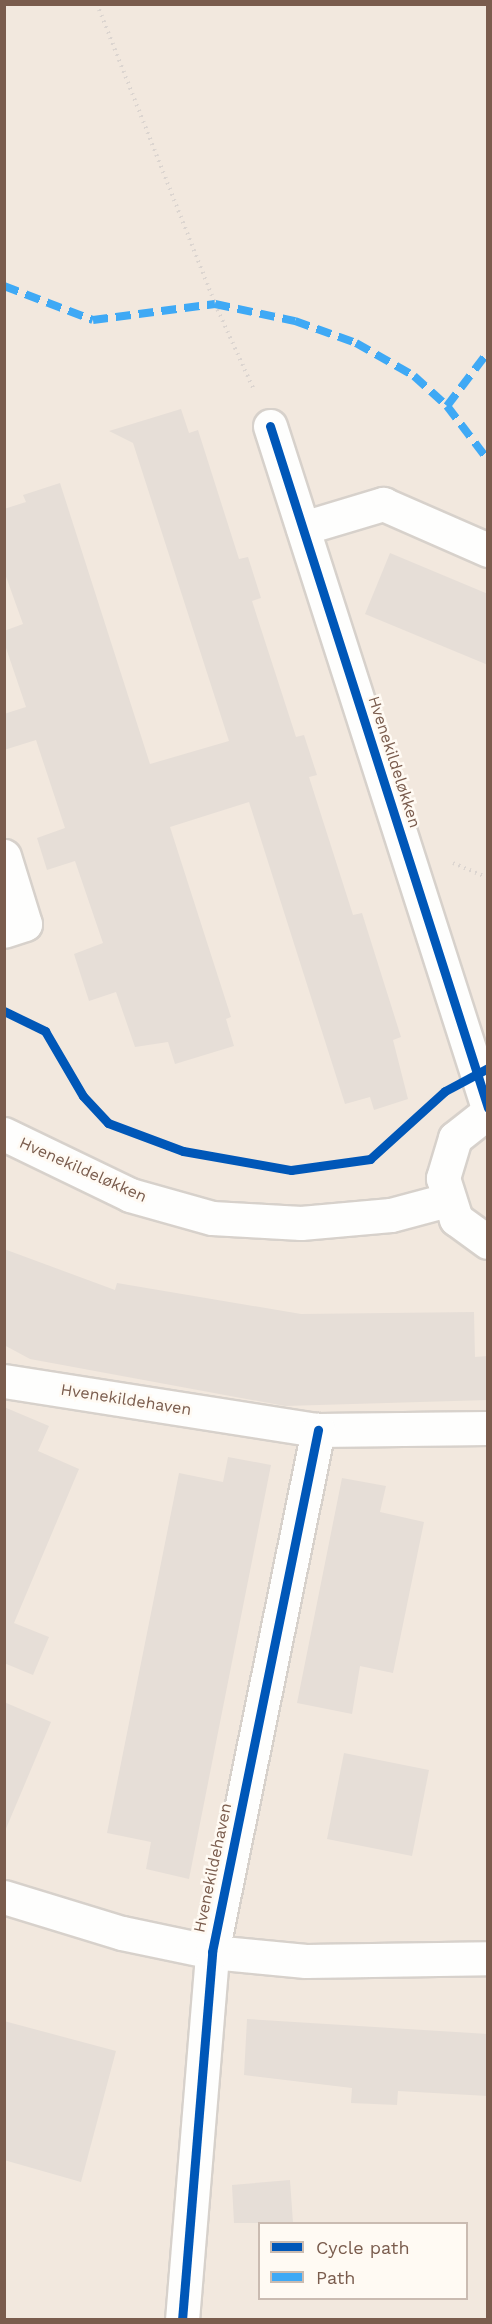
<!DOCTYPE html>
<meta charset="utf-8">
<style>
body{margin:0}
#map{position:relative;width:492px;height:2324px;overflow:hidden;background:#f9f5f0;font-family:"Work Sans",sans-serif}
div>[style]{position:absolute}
.residential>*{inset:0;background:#f2e8de}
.building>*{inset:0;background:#e6ded7}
.path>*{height:4px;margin-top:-2px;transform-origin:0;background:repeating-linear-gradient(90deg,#dcd5d0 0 1.5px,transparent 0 6px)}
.roads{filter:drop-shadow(2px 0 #d7d1cb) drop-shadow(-2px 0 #d7d1cb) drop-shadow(0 2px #d7d1cb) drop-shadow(0 -2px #d7d1cb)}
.minor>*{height:33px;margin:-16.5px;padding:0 16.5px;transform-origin:16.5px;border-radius:16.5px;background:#fefefd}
.quiet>*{height:8px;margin-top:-4px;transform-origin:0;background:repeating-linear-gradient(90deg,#3fa9f5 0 15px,transparent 0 23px)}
.cycleway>*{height:9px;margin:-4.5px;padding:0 4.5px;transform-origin:4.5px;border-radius:4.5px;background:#0057b8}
span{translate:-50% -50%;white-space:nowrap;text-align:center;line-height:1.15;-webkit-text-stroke:5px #fffaf3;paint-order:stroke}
.street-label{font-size:16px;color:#7a5c4d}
.frame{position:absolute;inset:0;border:6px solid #7a5c4d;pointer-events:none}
.legend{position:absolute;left:258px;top:2222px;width:210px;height:78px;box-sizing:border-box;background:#fffaf3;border:2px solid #cabbb1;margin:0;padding:8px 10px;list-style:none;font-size:18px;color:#7a5c4d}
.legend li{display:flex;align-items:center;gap:12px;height:30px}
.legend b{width:30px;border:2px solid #cabbb1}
</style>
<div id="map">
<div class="residential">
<div style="clip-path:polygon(evenodd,5px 5px,487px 5px,487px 2319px,5px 2320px,5px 5px,260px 2224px,466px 2224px,466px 2298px,260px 2298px,260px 2224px)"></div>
</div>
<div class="building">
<div style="clip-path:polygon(181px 409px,189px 433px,198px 430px,239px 559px,248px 557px,261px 598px,252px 601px,296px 737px,304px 735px,317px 775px,309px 777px,353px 915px,362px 913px,401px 1037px,393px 1040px,408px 1099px,374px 1110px,370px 1097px,345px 1104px,249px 802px,170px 827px,231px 1017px,226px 1019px,234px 1046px,175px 1064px,168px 1042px,135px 1047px,116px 992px,89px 1001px,74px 954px,103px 943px,75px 861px,47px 870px,37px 838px,65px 828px,36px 740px,4px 750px,4px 714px,26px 707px,4px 642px,4px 631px,23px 624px,4px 571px,4px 509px,26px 502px,23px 495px,60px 483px,150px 764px,229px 741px,133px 443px,109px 431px)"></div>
<div style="clip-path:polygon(390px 553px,488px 594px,488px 665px,365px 614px)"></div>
<div style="clip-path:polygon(4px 1249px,115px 1290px,117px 1283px,301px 1314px,474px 1312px,475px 1357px,488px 1356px,488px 1400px,285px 1406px,30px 1359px,4px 1345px)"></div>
<div style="clip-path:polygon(4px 1407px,49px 1426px,38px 1451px,79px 1469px,14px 1623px,49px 1637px,33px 1675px,4px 1663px)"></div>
<div style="clip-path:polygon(228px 1457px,271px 1465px,189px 1879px,146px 1869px,151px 1842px,107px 1833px,179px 1473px,223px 1482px)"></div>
<div style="clip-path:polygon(342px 1478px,386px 1486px,380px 1512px,424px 1522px,393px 1673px,360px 1666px,352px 1714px,297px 1703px)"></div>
<div style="clip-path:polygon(4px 1702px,51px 1722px,5px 1831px,4px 1831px)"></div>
<div style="clip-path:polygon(344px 1753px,429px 1770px,412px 1856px,327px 1839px)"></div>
<div style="clip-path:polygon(247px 2019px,488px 2034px,488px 2096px,398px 2091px,397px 2105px,351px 2103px,352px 2088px,244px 2075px)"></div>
<div style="clip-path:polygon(4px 2021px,116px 2051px,81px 2182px,4px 2160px)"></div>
<div style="clip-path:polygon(290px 2180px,293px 2223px,234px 2223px,232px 2185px)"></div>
</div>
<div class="path">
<div style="left:97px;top:4px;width:322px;rotate:68.5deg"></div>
<div style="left:215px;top:304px;width:94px;rotate:65.6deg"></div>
<div style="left:453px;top:863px;width:38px;rotate:23deg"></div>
</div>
<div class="roads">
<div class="minor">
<div style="left:270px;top:426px;width:716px;rotate:72.27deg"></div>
<div style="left:303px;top:528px;width:84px;rotate:-16.7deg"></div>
<div style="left:383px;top:504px;width:115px;rotate:23.7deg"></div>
<div style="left:4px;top:856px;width:71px;rotate:72.8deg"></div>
<div style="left:25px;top:924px;width:22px;rotate:162deg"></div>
<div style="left:488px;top:1112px;width:42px;rotate:141.8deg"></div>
<div style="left:455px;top:1138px;width:42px;rotate:106.7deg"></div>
<div style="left:443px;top:1178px;width:43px;rotate:72.4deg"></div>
<div style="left:456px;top:1219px;width:39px;rotate:36deg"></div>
<div style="left:4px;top:1134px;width:140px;rotate:25.8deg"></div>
<div style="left:130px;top:1195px;width:85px;rotate:15.7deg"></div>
<div style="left:212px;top:1218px;width:89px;rotate:3.2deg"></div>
<div style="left:301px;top:1223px;width:90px;rotate:-5.1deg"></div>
<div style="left:391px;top:1215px;width:58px;rotate:-15deg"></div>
<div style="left:4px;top:1381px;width:318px;rotate:8.9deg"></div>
<div style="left:318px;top:1430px;width:170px;rotate:-0.7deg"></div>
<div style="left:4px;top:1897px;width:123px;rotate:17deg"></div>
<div style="left:122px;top:1933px;width:92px;rotate:11.9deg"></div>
<div style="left:212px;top:1952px;width:94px;rotate:5.5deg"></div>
<div style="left:306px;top:1961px;width:182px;rotate:-0.9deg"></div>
<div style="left:182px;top:2320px;width:369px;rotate:-85.3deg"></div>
<div style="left:212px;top:1952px;width:533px;rotate:-78.52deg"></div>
</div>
</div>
<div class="quiet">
<div style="left:4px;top:286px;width:95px;rotate:20.9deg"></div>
<div style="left:93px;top:320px;width:123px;rotate:-7.5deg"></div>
<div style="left:215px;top:304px;width:82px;rotate:12deg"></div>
<div style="left:295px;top:321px;width:65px;rotate:19.8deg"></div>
<div style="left:356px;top:343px;width:67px;rotate:29.6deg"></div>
<div style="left:414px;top:376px;width:45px;rotate:42.3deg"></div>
<div style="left:447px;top:406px;width:68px;rotate:52.8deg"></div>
<div style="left:447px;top:406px;width:68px;rotate:-52.8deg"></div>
</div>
<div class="cycleway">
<div style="left:270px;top:426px;width:716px;rotate:72.27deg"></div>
<div style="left:4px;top:1011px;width:46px;rotate:26deg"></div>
<div style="left:45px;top:1031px;width:75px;rotate:59.7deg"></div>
<div style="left:83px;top:1096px;width:37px;rotate:47deg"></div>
<div style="left:108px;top:1123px;width:80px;rotate:20.5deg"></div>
<div style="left:183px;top:1151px;width:110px;rotate:10deg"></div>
<div style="left:291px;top:1170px;width:80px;rotate:-7.9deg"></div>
<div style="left:370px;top:1159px;width:101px;rotate:-42.2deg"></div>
<div style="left:445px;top:1091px;width:49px;rotate:-28.1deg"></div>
<div style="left:182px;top:2320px;width:369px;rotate:-85.3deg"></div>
<div style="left:212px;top:1952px;width:533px;rotate:-78.52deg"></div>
</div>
<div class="street-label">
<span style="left:394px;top:762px;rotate:72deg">Hvenekildeløkken</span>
<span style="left:83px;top:1170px;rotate:24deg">Hvenekildeløkken</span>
<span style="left:126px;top:1400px;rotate:9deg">Hvenekildehaven</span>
<span style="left:213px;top:1868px;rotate:-78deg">Hvenekildehaven</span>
</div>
<div class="frame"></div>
<ul class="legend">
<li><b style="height:8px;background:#0057b8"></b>Cycle path</li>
<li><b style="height:8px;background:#3fa9f5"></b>Path</li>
</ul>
</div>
